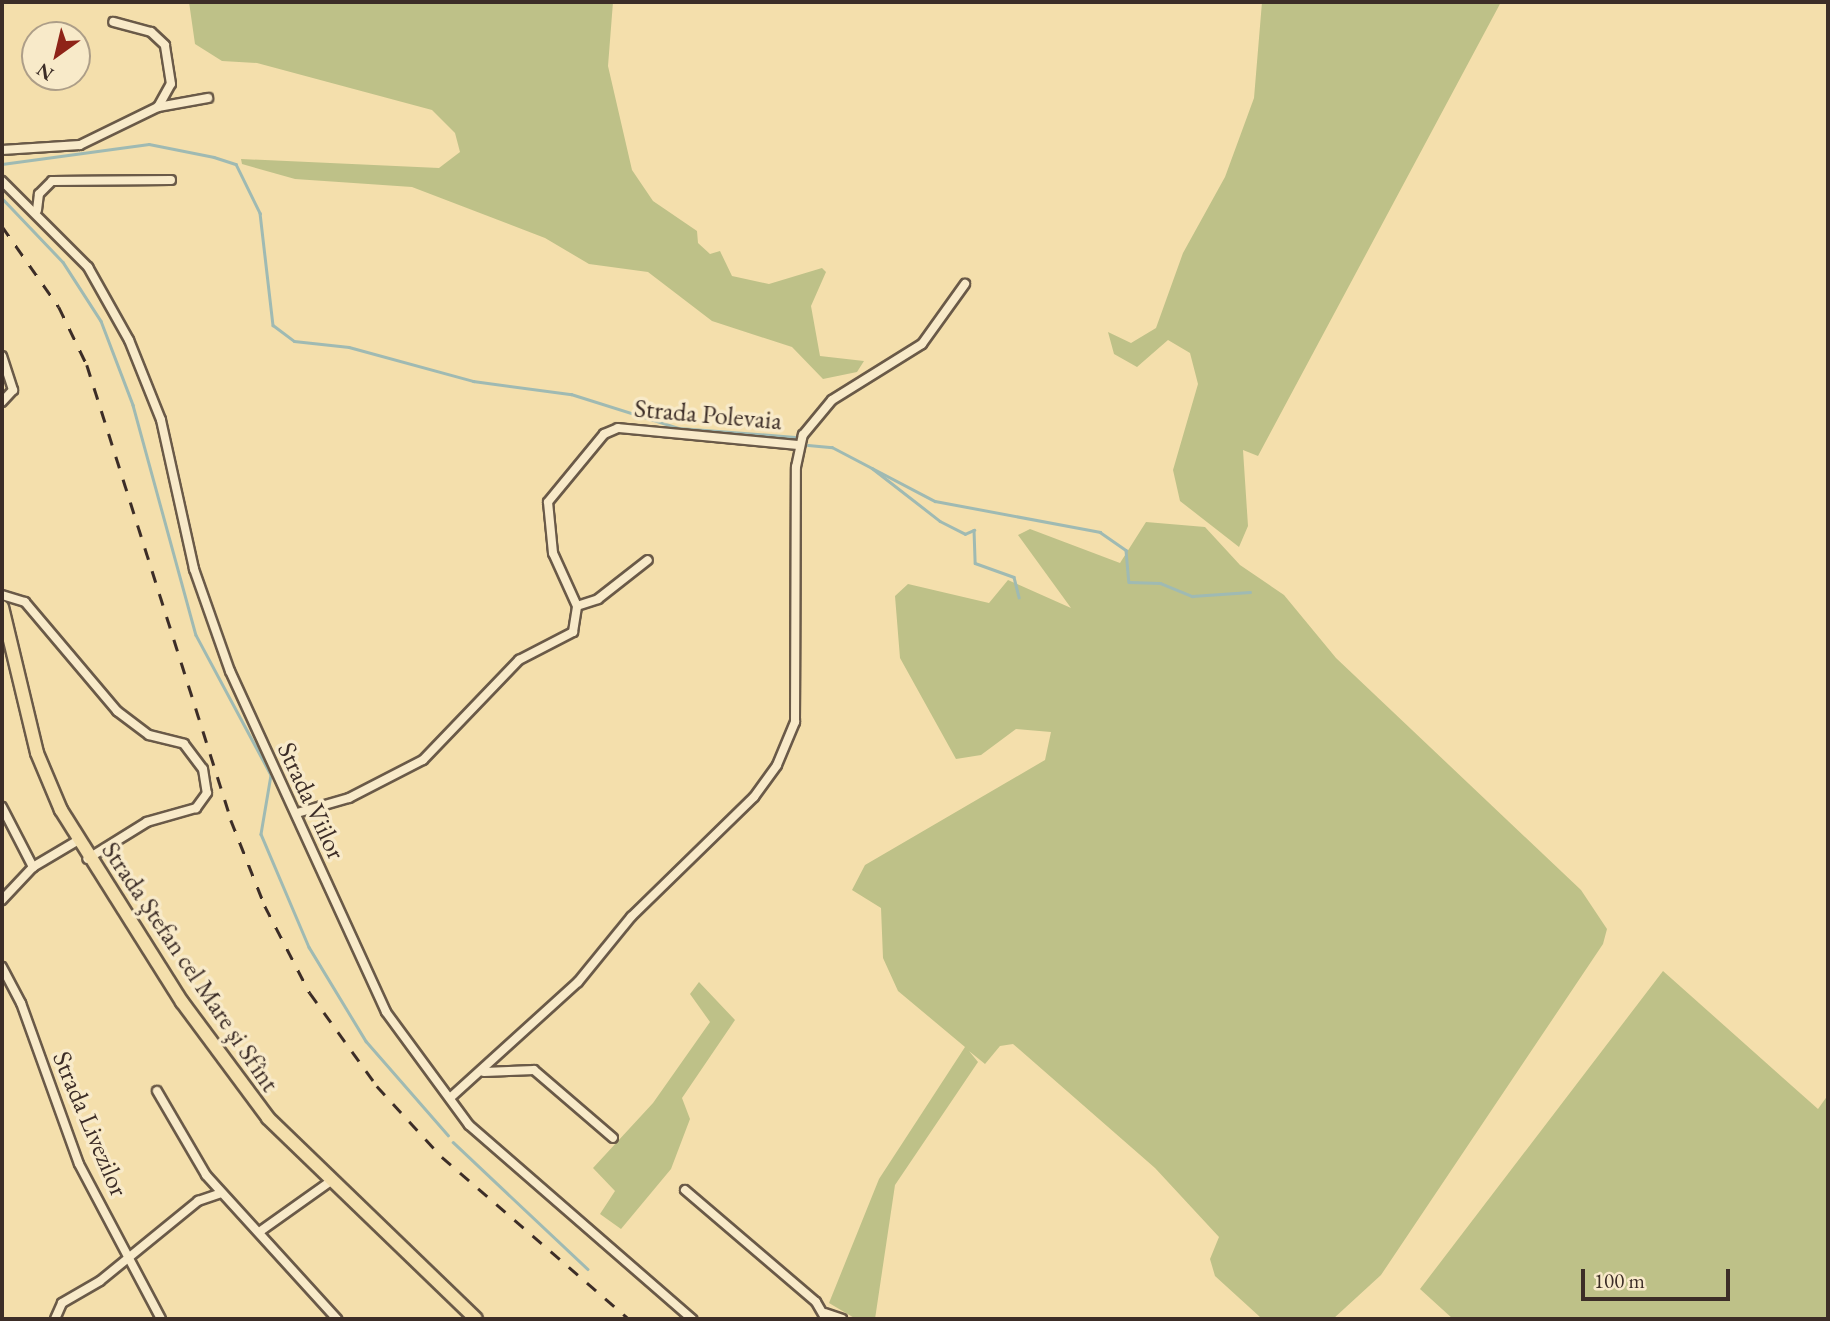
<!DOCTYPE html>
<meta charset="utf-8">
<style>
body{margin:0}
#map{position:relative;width:1830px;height:1321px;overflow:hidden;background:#f4dfac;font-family:"EB Garamond",serif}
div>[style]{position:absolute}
.green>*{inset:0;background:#bec188}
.stream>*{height:2.5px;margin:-1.25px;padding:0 1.25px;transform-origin:1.25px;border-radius:1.25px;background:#9fbab3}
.roads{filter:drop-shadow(2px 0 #6a5a48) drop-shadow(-2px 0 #6a5a48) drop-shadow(0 2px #6a5a48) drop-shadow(0 -2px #6a5a48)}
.street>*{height:8px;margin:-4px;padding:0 4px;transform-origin:4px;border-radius:4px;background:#f8eac9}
.primary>*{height:12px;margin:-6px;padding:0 6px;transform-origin:6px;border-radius:6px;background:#f4dfac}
.rail>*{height:2.5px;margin-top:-1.25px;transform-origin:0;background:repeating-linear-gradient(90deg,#3c2d27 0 12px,transparent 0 24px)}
span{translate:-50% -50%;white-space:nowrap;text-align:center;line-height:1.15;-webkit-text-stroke:7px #f8eac9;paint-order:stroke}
.street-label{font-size:26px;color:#3c2d27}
.frame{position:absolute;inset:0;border:4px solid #3c2d27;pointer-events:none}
.north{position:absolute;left:21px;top:21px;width:70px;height:70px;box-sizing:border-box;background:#f8eac9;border:2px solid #ad9e88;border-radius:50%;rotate:214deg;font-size:19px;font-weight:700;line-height:28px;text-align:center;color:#3c2d27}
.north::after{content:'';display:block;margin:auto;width:24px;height:32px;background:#8f2418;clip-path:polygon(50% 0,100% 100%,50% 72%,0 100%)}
.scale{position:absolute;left:1581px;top:1269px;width:149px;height:32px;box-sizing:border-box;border:4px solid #3c2d27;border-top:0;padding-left:9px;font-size:21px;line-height:24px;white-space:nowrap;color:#3c2d27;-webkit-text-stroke:5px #f8eac9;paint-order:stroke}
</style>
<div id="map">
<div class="green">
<div style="clip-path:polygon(189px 2px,613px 2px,608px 66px,632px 170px,653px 201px,697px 231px,698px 243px,710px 254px,720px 251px,732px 276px,769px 284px,822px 268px,826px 272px,811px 306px,820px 356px,864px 361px,857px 372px,823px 379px,792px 347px,712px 321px,648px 272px,589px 264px,545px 238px,412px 187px,295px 179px,242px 164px,241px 159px,439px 168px,460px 152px,455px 133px,432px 110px,257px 63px,222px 61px,195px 44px)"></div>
<div style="clip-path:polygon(1262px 2px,1501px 2px,1258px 456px,1243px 450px,1248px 526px,1239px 547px,1180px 501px,1173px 470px,1198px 384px,1190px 353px,1168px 340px,1137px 367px,1114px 354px,1108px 332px,1131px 343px,1156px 328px,1183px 253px,1225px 177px,1254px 98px)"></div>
<div style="clip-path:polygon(1146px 522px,1205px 527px,1240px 565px,1284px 595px,1336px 658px,1581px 890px,1607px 929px,1603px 944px,1381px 1275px,1333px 1319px,1260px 1317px,1215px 1276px,1210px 1259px,1219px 1237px,1155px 1168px,1013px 1044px,1000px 1046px,985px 1064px,969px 1051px,978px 1062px,895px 1185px,875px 1319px,856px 1319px,829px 1303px,879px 1179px,965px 1047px,898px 991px,883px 958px,881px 908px,852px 890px,865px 865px,1045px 760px,1051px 732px,1016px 729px,981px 755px,956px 759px,900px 658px,895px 596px,908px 584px,989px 603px,1008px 580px,1071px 608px,1018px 535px,1030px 529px,1120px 563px)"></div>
<div style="clip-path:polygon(1663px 971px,1818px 1109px,1828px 1095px,1828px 1319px,1453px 1319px,1420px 1289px)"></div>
<div style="clip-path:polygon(699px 982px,735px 1020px,682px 1098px,690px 1119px,671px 1169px,621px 1229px,600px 1214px,615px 1191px,593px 1168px,653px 1103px,710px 1022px,690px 994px)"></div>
</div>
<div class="stream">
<div style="left:2px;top:164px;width:148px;rotate:-7.7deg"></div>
<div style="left:149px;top:144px;width:66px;rotate:11.3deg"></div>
<div style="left:214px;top:157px;width:23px;rotate:18deg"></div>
<div style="left:236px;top:164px;width:55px;rotate:63.9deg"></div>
<div style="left:260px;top:213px;width:113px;rotate:83.4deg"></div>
<div style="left:273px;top:325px;width:26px;rotate:37deg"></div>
<div style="left:294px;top:341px;width:55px;rotate:6.2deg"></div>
<div style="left:349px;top:347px;width:129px;rotate:15.3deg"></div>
<div style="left:473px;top:381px;width:99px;rotate:7.6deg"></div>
<div style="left:571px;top:394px;width:113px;rotate:17.5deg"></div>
<div style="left:679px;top:428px;width:116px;rotate:4.4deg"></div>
<div style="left:2px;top:198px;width:88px;rotate:46.4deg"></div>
<div style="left:63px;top:262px;width:70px;rotate:57.2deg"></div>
<div style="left:101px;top:321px;width:90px;rotate:69.1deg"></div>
<div style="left:133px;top:405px;width:238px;rotate:74.7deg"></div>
<div style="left:196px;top:635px;width:159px;rotate:61.8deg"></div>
<div style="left:271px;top:775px;width:60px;rotate:99.6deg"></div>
<div style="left:261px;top:834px;width:123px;rotate:67deg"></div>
<div style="left:309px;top:947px;width:110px;rotate:58.8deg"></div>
<div style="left:366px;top:1041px;width:125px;rotate:48.9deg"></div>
<div style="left:808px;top:445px;width:24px;rotate:5deg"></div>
<div style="left:832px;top:447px;width:116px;rotate:27.7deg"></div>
<div style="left:935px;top:501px;width:168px;rotate:10.6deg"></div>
<div style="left:1100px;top:532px;width:32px;rotate:35deg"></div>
<div style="left:1126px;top:550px;width:32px;rotate:85deg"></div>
<div style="left:1129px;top:582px;width:31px;rotate:2deg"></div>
<div style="left:1160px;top:583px;width:35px;rotate:22deg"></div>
<div style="left:1192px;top:596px;width:58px;rotate:-3.9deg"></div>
<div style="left:872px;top:468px;width:86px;rotate:37.9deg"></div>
<div style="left:940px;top:521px;width:28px;rotate:27deg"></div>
<div style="left:965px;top:534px;width:10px;rotate:-24deg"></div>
<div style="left:974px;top:530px;width:33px;rotate:88deg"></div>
<div style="left:975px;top:563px;width:41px;rotate:19.7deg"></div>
<div style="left:1014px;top:577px;width:21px;rotate:76deg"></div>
<div style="left:453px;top:1142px;width:185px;rotate:43.3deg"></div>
</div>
<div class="roads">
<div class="street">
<div style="left:158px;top:107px;width:51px;rotate:-10.2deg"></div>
<div style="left:2px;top:150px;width:78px;rotate:-3.7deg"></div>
<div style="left:80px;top:145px;width:87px;rotate:-26deg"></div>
<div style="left:158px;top:107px;width:26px;rotate:-61deg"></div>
<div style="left:171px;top:84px;width:39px;rotate:-99deg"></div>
<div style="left:165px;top:45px;width:19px;rotate:-137deg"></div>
<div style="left:151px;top:32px;width:39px;rotate:-165deg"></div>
<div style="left:2px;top:181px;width:122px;rotate:45deg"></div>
<div style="left:88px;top:267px;width:84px;rotate:60.7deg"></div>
<div style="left:129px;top:340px;width:86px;rotate:68.2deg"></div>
<div style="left:161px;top:420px;width:153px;rotate:77.5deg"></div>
<div style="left:194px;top:569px;width:108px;rotate:70.6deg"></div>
<div style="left:230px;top:671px;width:375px;rotate:65.4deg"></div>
<div style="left:386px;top:1012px;width:140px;rotate:53.7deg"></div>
<div style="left:469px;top:1125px;width:296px;rotate:41deg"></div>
<div style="left:37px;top:210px;width:16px;rotate:-83deg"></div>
<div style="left:39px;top:194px;width:18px;rotate:-45deg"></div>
<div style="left:52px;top:181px;width:119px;rotate:-0.5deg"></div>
<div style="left:2px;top:356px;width:36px;rotate:72deg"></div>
<div style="left:13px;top:390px;width:16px;rotate:133deg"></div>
<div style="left:2px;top:595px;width:24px;rotate:17deg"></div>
<div style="left:25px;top:602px;width:143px;rotate:49.8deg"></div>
<div style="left:117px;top:711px;width:40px;rotate:37deg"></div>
<div style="left:149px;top:735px;width:36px;rotate:14deg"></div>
<div style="left:184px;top:744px;width:31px;rotate:53deg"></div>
<div style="left:203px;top:769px;width:24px;rotate:81deg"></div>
<div style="left:207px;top:793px;width:19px;rotate:126deg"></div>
<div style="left:196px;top:808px;width:51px;rotate:164.1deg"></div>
<div style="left:147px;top:822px;width:70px;rotate:148.3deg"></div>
<div style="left:577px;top:606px;width:22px;rotate:-18deg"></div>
<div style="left:598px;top:599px;width:63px;rotate:-38deg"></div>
<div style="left:2px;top:807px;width:68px;rotate:62.7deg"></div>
<div style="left:297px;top:813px;width:54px;rotate:-16.1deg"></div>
<div style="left:349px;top:798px;width:83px;rotate:-27.2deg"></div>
<div style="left:423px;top:760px;width:139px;rotate:-46.2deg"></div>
<div style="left:519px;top:660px;width:61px;rotate:-27.4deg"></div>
<div style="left:573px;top:632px;width:26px;rotate:-81deg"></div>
<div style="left:577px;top:606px;width:58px;rotate:-114.4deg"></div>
<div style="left:553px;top:553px;width:51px;rotate:-95.6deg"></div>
<div style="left:548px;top:502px;width:88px;rotate:-50.5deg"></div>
<div style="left:604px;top:434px;width:15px;rotate:-23deg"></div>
<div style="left:618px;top:428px;width:182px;rotate:5.4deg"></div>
<div style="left:2px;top:900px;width:45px;rotate:-46.8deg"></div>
<div style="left:33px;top:867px;width:51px;rotate:-30.6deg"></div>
<div style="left:2px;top:967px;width:41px;rotate:62.2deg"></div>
<div style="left:21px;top:1003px;width:171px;rotate:70.2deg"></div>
<div style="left:79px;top:1164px;width:175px;rotate:62.1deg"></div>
<div style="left:484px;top:1072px;width:50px;rotate:-2.3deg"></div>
<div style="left:534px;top:1070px;width:104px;rotate:40.7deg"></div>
<div style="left:157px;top:1091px;width:97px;rotate:59.7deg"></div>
<div style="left:206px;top:1175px;width:195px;rotate:47.7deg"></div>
<div style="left:450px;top:1098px;width:173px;rotate:-42.2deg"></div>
<div style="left:578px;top:982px;width:84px;rotate:-50.8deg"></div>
<div style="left:631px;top:917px;width:172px;rotate:-44.3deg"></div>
<div style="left:754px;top:797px;width:39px;rotate:-54deg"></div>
<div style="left:777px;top:765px;width:47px;rotate:-67.3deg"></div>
<div style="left:795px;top:722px;width:255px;rotate:-89.8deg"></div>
<div style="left:796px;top:467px;width:33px;rotate:-78deg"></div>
<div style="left:803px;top:435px;width:45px;rotate:-50.4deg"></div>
<div style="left:832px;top:400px;width:106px;rotate:-31.9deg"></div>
<div style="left:922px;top:344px;width:74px;rotate:-54.4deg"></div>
<div style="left:685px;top:1190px;width:172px;rotate:40.5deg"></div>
<div style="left:816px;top:1302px;width:20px;rotate:60deg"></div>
<div style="left:262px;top:1230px;width:85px;rotate:-35.4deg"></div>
<div style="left:825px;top:1313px;width:18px;rotate:19deg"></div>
<div style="left:55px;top:1319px;width:17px;rotate:-66deg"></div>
<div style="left:62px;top:1303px;width:44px;rotate:-30.1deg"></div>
<div style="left:100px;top:1281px;width:127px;rotate:-39.2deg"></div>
<div style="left:198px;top:1201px;width:24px;rotate:-19deg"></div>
</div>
<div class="primary">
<div style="left:2px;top:607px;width:150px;rotate:76.5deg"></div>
<div style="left:37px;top:753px;width:62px;rotate:67.2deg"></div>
<div style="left:61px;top:810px;width:227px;rotate:57.8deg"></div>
<div style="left:182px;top:1002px;width:144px;rotate:53.4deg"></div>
<div style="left:268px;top:1118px;width:289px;rotate:44deg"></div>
</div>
</div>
<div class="rail">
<div style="left:2px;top:226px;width:99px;rotate:54.9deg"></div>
<div style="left:59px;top:307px;width:64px;rotate:64.2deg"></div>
<div style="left:87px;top:365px;width:477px;rotate:72.4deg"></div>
<div style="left:231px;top:820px;width:92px;rotate:68.4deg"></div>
<div style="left:265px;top:906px;width:98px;rotate:62.7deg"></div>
<div style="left:310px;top:993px;width:115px;rotate:54.2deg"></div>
<div style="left:377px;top:1086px;width:96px;rotate:47.5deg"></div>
<div style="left:442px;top:1157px;width:247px;rotate:40.9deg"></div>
</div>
<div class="street-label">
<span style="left:708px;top:415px;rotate:5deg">Strada Polevaia</span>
<span style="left:311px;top:801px;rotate:65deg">Strada Viilor</span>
<span style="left:190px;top:967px;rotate:56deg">Strada Ştefan cel Mare şi Sfînt</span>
<span style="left:90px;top:1124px;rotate:67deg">Strada Livezilor</span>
</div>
<div class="frame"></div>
<div class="north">N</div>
<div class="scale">100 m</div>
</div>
